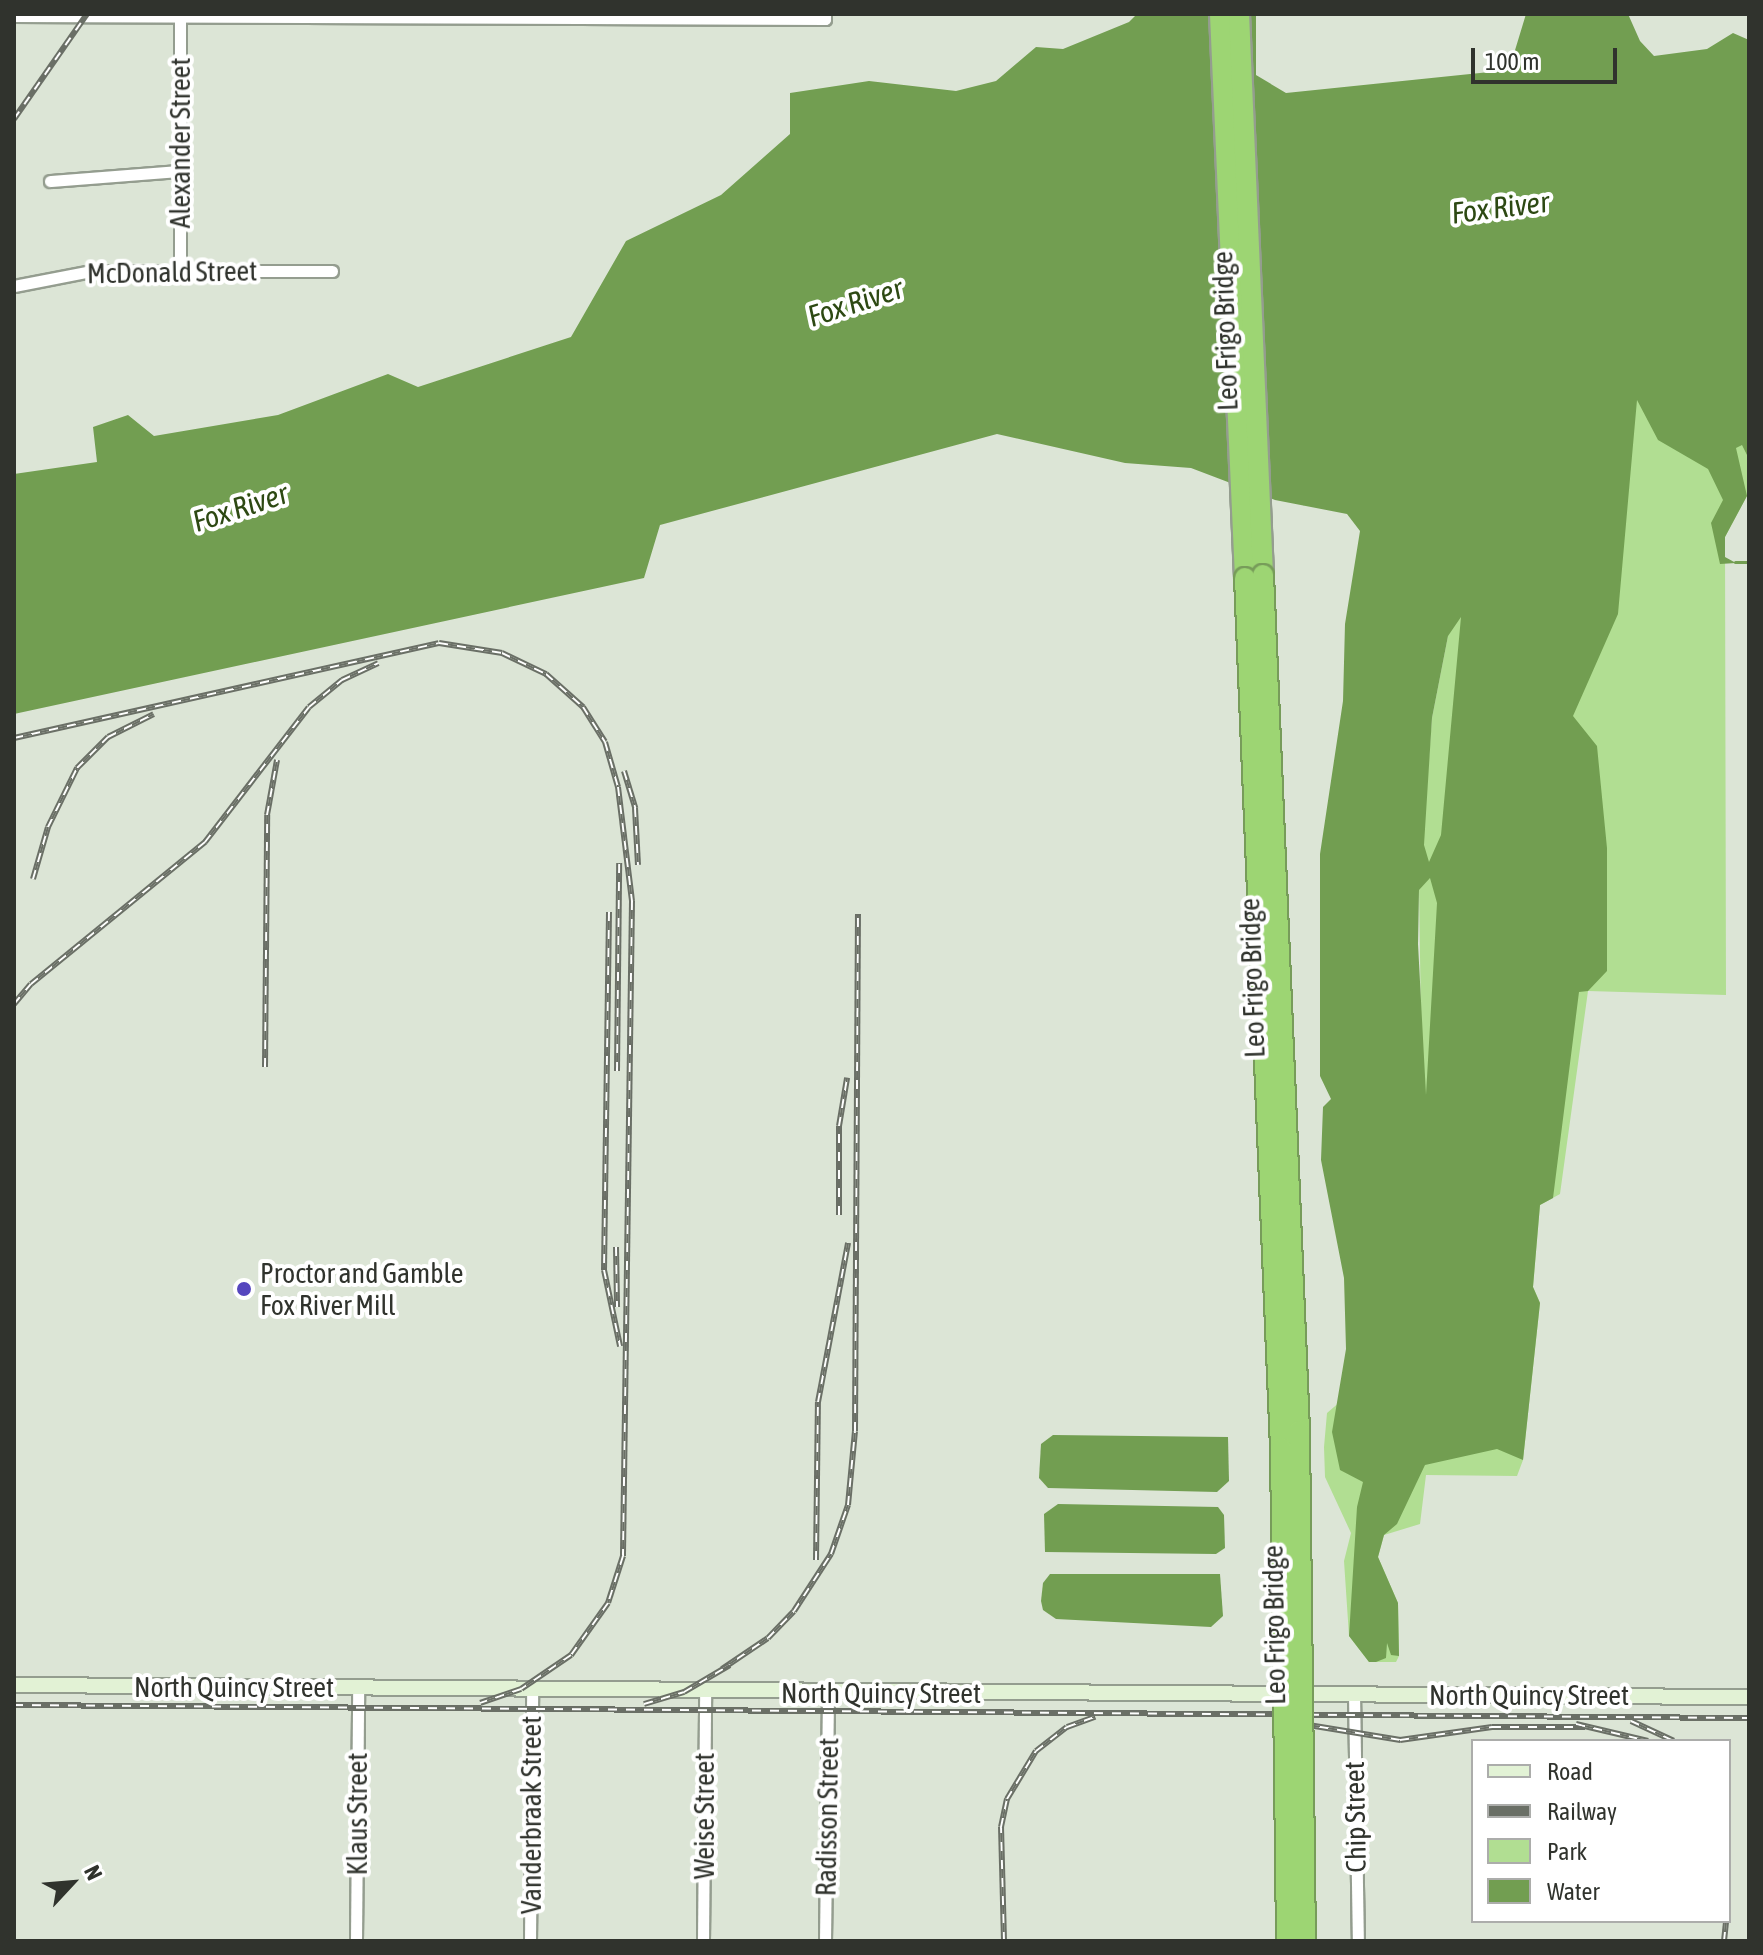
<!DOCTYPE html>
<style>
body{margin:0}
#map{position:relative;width:1763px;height:1955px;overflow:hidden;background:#dce5d6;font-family:"Asap Condensed",sans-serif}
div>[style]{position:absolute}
.green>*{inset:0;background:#b1de92}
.water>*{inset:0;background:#729e51}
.stream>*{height:3px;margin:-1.5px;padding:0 1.5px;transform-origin:1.5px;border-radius:1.5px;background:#729e51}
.roads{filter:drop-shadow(2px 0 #949d8f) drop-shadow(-2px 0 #949d8f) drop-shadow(0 2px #949d8f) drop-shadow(0 -2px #949d8f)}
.street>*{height:11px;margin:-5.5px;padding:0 5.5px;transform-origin:5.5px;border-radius:5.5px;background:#fff}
.secondary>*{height:14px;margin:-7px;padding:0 7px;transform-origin:7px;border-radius:7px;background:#e2f2d5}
.highway>*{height:20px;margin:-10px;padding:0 10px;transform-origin:10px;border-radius:10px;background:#9dd573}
.rail>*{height:6px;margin-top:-3px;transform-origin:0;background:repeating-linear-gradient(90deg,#fff 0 9px,#6a6f66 0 18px);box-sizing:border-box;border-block:2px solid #6a6f66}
.bridges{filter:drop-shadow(2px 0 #779c5a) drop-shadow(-2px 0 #779c5a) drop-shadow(0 2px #779c5a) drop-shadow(0 -2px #779c5a)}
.highway-bridge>*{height:20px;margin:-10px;padding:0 10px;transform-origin:10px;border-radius:10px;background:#9dd573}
.dots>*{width:22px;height:22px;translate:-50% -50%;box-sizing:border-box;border:4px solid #fff;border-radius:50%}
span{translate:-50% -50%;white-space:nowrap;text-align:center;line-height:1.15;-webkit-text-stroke:8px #fff;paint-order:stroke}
.street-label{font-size:28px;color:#30332d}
.poi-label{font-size:28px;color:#30332d}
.left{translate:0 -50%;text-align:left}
.water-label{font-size:30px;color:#2d4913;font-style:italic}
.frame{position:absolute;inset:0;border:16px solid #30332d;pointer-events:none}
.legend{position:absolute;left:1471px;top:1739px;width:260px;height:184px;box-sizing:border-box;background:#fff;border:2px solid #acadab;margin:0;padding:10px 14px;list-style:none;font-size:24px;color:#30332d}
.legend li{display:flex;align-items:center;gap:16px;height:40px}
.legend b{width:40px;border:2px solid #acadab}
.north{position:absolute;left:32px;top:1843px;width:80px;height:80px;-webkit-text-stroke:6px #fff;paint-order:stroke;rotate:64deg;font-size:22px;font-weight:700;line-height:32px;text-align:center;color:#30332d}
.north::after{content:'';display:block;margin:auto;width:28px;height:36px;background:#30332d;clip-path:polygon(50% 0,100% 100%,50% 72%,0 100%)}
.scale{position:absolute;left:1471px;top:48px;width:146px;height:36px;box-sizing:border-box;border:4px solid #30332d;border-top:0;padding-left:10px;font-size:24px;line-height:28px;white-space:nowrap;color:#30332d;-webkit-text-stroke:6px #fff;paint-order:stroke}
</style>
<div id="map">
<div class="green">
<div style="clip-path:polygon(1637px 399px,1749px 412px,1749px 492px,1725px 537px,1726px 995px,1588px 991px,1560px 1194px,1540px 1205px,1533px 1287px,1540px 1303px,1523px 1460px,1517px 1476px,1426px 1475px,1420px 1524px,1384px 1535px,1378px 1557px,1398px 1603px,1399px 1656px,1396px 1662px,1369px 1662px,1349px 1636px,1344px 1561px,1351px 1533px,1325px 1477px,1324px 1447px,1327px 1413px,1341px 1401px,1422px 1088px,1419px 890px,1432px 718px,1448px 636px,1440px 548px)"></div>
</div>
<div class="water">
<div style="clip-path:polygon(evenodd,1137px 14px,1256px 14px,1256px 75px,1286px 93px,1509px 70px,1526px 14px,1628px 14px,1640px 41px,1654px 56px,1707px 49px,1733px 33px,1749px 40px,1749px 459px,1742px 445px,1736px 448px,1747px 496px,1725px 537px,1725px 557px,1736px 563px,1720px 564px,1711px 523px,1723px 500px,1708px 469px,1658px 440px,1637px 400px,1618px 614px,1573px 716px,1597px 746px,1607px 848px,1607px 971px,1588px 991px,1579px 992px,1553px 1198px,1540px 1205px,1533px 1287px,1540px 1303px,1523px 1460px,1497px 1449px,1425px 1465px,1397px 1524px,1384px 1535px,1378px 1557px,1398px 1603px,1399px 1656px,1391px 1655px,1387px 1643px,1386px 1658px,1376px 1662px,1369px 1662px,1349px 1636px,1357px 1507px,1363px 1482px,1340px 1470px,1332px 1432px,1346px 1349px,1344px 1278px,1321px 1160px,1323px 1107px,1331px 1099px,1320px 1076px,1320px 854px,1343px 701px,1345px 624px,1360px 531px,1347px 514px,1275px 500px,1191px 468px,1125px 463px,997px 434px,660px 525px,644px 578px,14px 714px,14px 474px,97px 462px,93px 427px,128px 415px,154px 436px,278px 415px,388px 374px,418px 387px,571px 337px,626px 241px,721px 195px,790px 134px,790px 93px,869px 81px,956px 91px,996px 81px,1036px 47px,1063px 49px,1129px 22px,1137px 14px,1461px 617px,1441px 835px,1429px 862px,1424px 845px,1432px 718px,1448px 636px,1461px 617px,1137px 14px,1430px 878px,1437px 903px,1426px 1095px,1418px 944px,1419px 890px,1430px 878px)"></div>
<div style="clip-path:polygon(1053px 1435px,1228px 1437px,1229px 1481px,1217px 1492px,1048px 1488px,1039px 1478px,1041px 1444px)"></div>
<div style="clip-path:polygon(1058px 1504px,1218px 1507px,1224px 1515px,1225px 1548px,1216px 1554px,1045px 1552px,1044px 1514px)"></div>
<div style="clip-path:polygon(1050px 1574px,1220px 1574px,1223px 1616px,1211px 1627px,1056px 1619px,1043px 1610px,1041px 1601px,1043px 1583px)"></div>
</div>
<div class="stream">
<div style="left:1735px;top:562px;width:14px"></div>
</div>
<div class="roads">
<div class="street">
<div style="left:14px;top:16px;width:811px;rotate:0.21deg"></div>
<div style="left:825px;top:19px;width:5px;rotate:-90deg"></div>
<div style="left:50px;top:181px;width:130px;rotate:-4.4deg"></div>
<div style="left:180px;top:269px;width:252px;rotate:-90deg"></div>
<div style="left:14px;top:286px;width:78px;rotate:-11deg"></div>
<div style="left:91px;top:271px;width:241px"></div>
<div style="left:1354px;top:1693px;width:248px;rotate:89.1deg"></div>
<div style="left:356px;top:1941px;width:253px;rotate:-89.5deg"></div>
<div style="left:530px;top:1941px;width:252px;rotate:-89.5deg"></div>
<div style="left:703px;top:1941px;width:251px;rotate:-89.5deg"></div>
<div style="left:825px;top:1941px;width:247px;rotate:-89.3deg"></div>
</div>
<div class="secondary">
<div style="left:14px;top:1685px;width:1735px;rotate:0.4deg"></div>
</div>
<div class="highway">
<div style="left:1220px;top:14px;width:565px;rotate:87.46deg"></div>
<div style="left:1239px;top:14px;width:562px;rotate:87.55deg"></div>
</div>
</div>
<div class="rail">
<div style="left:14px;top:119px;width:128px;rotate:-55.2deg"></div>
<div style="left:14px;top:738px;width:435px;rotate:-12.6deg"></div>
<div style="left:439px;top:643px;width:64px;rotate:9deg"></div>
<div style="left:502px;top:653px;width:49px;rotate:25.5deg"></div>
<div style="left:546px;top:674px;width:50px;rotate:41.7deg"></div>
<div style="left:583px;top:707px;width:41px;rotate:57.8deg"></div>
<div style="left:605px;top:742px;width:47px;rotate:73.9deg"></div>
<div style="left:618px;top:787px;width:115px;rotate:83deg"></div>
<div style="left:632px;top:901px;width:655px;rotate:90.79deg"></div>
<div style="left:623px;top:1556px;width:49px;rotate:107.7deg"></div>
<div style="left:608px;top:1603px;width:64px;rotate:125.4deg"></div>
<div style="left:571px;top:1655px;width:60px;rotate:145.8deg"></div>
<div style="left:521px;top:1689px;width:43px;rotate:161.1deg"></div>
<div style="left:624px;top:771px;width:39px;rotate:73deg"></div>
<div style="left:635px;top:808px;width:57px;rotate:87deg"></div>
<div style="left:33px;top:879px;width:54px;rotate:-73.9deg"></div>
<div style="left:48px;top:827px;width:66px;rotate:-63.8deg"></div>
<div style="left:77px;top:768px;width:44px;rotate:-45deg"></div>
<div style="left:108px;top:737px;width:51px;rotate:-26.6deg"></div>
<div style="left:609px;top:912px;width:358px;rotate:90.8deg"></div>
<div style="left:604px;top:1270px;width:78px;rotate:78.1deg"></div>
<div style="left:14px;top:1004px;width:26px;rotate:-50deg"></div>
<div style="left:31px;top:984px;width:225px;rotate:-39.2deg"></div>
<div style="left:205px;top:842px;width:170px;rotate:-52.4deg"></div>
<div style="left:309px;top:707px;width:43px;rotate:-39.3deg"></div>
<div style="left:342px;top:680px;width:40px;rotate:-25deg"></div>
<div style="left:265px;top:1067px;width:252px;rotate:-89.5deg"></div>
<div style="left:267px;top:815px;width:56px;rotate:-79.7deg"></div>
<div style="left:617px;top:1071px;width:208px;rotate:-89.4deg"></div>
<div style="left:839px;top:1215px;width:89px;rotate:-90deg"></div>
<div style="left:839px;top:1126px;width:49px;rotate:-80.5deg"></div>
<div style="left:616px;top:1247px;width:60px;rotate:89deg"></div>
<div style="left:816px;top:1560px;width:158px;rotate:-89.3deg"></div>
<div style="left:818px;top:1402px;width:162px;rotate:-79.3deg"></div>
<div style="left:722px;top:1669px;width:55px;rotate:-34deg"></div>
<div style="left:768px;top:1638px;width:37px;rotate:-46deg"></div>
<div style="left:794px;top:1611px;width:68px;rotate:-57deg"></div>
<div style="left:831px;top:1554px;width:52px;rotate:-70.9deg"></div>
<div style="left:848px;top:1505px;width:74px;rotate:-84.6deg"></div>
<div style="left:855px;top:1431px;width:517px;rotate:-89.67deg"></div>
<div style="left:644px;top:1704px;width:42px;rotate:-16.7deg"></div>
<div style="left:684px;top:1692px;width:53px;rotate:-30.4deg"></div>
<div style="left:14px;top:1705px;width:1735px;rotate:0.43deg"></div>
<div style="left:1284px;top:1721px;width:118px;rotate:9.3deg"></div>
<div style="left:1400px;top:1740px;width:93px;rotate:-8deg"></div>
<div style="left:1492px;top:1727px;width:93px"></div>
<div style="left:1631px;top:1721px;width:47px;rotate:24.9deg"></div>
<div style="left:1576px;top:1724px;width:74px;rotate:13.3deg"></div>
<div style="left:1004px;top:1941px;width:114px;rotate:-91.5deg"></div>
<div style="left:1001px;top:1827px;width:29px;rotate:-78deg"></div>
<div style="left:1007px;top:1799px;width:56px;rotate:-58.9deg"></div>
<div style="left:1036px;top:1751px;width:39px;rotate:-38deg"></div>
<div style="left:1067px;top:1727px;width:30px;rotate:-20deg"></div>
<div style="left:1724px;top:1941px;width:20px;rotate:-84deg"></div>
</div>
<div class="bridges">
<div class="highway-bridge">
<div style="left:1263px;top:575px;width:857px;rotate:87.59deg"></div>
<div style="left:1299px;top:1431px;width:510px;rotate:89.33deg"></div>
<div style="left:1245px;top:578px;width:871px;rotate:87.63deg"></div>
<div style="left:1281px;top:1448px;width:493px;rotate:89.3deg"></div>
</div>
</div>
<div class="dots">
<div style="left:244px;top:1289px;background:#5546be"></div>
</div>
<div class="street-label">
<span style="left:180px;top:143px;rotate:-90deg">Alexander Street</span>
<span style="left:172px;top:272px;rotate:-1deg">McDonald Street</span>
<span style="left:1225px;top:331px;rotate:-92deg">Leo Frigo Bridge</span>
<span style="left:1252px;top:978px;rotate:-92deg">Leo Frigo Bridge</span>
<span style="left:1274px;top:1625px;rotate:-91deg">Leo Frigo Bridge</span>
<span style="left:234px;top:1687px">North Quincy Street</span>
<span style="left:881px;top:1693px">North Quincy Street</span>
<span style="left:1529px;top:1695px">North Quincy Street</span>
<span style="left:357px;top:1814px;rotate:-90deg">Klaus Street</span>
<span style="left:531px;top:1815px;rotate:-90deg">Vanderbraak Street</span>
<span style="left:704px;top:1816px;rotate:-90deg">Weise Street</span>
<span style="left:827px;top:1817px;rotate:-89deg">Radisson Street</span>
<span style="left:1355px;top:1817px;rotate:-91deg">Chip Street</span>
</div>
<div class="poi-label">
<span class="left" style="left:260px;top:1289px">Proctor and Gamble<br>Fox River Mill</span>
</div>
<div class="water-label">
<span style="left:1500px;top:207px;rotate:-7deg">Fox River</span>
<span style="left:855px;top:302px;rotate:-18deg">Fox River</span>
<span style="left:240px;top:507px;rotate:-18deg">Fox River</span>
</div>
<div class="frame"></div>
<ul class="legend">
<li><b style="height:10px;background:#e2f2d5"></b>Road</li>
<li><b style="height:10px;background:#6a6f66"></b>Railway</li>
<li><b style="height:22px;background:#b1de92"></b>Park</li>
<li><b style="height:22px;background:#729e51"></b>Water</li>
</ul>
<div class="north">N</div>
<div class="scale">100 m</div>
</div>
